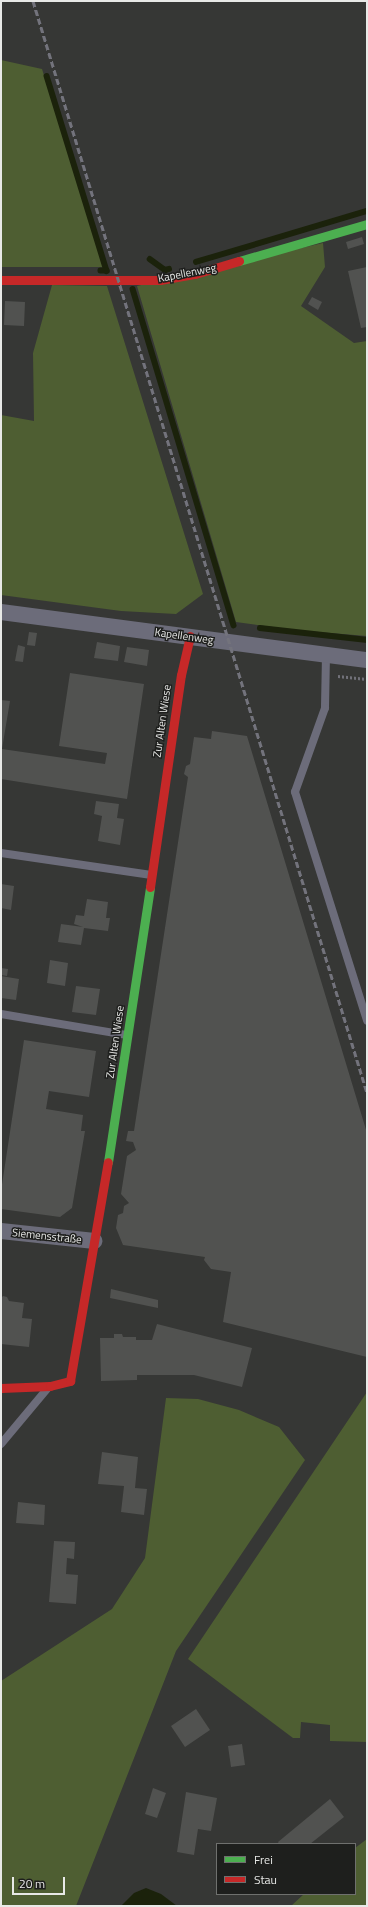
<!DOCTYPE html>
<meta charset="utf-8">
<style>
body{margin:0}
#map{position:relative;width:368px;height:1907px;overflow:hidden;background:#363735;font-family:"Titillium Web",sans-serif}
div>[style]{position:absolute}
.green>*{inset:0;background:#4e5e32}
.water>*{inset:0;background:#1b220b}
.stream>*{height:5.5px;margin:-2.75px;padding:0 2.75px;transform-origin:2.75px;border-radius:2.75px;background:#1b220b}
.building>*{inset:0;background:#515250}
.path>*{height:2.5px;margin-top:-1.25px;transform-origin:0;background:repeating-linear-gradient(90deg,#717179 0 2px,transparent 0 4px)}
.lane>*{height:8px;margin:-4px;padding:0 4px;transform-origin:4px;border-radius:4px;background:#6c6c7a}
.street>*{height:16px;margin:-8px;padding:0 8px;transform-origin:8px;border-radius:8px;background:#6c6c7a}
.fast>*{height:9px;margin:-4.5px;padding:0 4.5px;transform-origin:4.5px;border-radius:4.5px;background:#4caf50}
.jam>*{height:9px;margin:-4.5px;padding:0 4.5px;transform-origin:4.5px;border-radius:4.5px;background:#c62828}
.rail>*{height:3px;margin-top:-1.5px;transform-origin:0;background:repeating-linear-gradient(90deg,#73737c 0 6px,transparent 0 9px)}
span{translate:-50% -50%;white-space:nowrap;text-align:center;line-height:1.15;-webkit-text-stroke:3px #1e1f1d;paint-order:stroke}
.street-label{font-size:11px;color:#e8e9e7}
.frame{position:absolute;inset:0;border:2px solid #e8e9e7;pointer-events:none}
.legend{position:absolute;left:216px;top:1843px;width:140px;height:52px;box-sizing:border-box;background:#1e1f1d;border:1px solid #6f706e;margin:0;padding:5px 7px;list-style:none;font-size:12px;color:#e8e9e7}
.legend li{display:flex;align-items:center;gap:8px;height:20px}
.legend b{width:20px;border:1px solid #6f706e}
.scale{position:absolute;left:12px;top:1877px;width:53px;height:18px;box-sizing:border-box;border:2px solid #e8e9e7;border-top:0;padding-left:5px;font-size:12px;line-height:14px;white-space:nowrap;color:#e8e9e7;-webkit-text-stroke:3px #1e1f1d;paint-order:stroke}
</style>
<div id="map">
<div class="green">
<div style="clip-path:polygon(1px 60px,42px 69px,103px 267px,1px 267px)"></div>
<div style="clip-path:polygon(323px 243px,325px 267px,301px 306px,354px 343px,367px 341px,367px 636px,294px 630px,236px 622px,137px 286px)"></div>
<div style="clip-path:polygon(52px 285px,107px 286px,203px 594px,176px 614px,121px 611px,1px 595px,1px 415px,34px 421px,33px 353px)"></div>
<div style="clip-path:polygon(367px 1392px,367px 1742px,330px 1741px,330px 1725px,301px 1722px,300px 1738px,293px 1738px,188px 1659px)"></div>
<div style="clip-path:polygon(166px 1398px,198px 1399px,239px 1410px,279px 1427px,305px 1460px,176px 1651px,76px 1906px,1px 1906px,1px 1681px,112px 1609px,145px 1558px)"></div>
<div style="clip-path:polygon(367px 1839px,367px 1906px,291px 1906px,304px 1894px,355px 1894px,355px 1848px)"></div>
</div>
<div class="water">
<div style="clip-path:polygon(146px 1888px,161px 1894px,177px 1906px,121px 1906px,134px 1893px)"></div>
</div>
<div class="stream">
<div style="left:47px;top:76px;width:204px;rotate:72.9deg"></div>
<div style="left:107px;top:271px;width:6px;rotate:180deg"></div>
<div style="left:150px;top:259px;width:19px;rotate:36deg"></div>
<div style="left:165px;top:270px;width:4px;rotate:-14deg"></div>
<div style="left:196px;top:262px;width:178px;rotate:-16.6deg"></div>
<div style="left:133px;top:289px;width:351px;rotate:73.3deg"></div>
<div style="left:260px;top:628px;width:108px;rotate:6.4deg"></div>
</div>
<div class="building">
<div style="clip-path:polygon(362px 237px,364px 244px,348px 249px,346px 242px)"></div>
<div style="clip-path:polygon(367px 267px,367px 327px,361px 328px,348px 271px)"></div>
<div style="clip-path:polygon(312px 297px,322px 302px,318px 310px,308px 304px)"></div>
<div style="clip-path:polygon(5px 301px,25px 302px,24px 326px,4px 325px)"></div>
<div style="clip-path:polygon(29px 632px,37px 633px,35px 646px,27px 645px)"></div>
<div style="clip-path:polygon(97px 642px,120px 646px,118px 661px,94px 658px)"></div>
<div style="clip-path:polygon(18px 645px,25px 647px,23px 662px,15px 661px)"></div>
<div style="clip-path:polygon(127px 647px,149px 650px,147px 666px,124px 662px)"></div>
<div style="clip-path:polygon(70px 673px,144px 684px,127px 799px,1px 779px,1px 700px,10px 701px,2px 749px,105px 764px,107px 753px,59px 746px)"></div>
<div style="clip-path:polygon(212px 731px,247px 736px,367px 1133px,367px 1357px,223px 1322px,231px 1272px,211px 1269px,204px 1260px,205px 1257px,123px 1245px,116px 1228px,118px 1215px,123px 1213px,124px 1206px,129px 1203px,121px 1194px,127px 1156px,136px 1150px,133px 1142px,126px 1141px,128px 1131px,134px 1131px,188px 777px,184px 774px,186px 766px,190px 764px,194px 737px,211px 739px)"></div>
<div style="clip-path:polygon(96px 801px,119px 804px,117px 818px,124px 819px,120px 845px,98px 841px,102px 816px,94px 814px)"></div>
<div style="clip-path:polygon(1px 884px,14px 886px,11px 910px,1px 908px)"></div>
<div style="clip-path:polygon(87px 899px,108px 902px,106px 918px,110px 918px,108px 931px,84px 928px,81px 945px,58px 942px,61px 924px,83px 927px,74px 924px,76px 915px,84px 916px)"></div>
<div style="clip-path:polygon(50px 960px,68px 963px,65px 986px,47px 983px)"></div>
<div style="clip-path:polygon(1px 968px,8px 969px,7px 976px,1px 975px)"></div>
<div style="clip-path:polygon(1px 976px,19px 979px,16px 1000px,1px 998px)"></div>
<div style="clip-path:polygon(76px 986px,100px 989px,96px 1015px,72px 1012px)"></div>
<div style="clip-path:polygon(24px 1040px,96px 1051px,89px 1097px,49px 1091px,46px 1109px,83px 1115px,81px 1131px,85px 1131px,72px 1208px,60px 1217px,1px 1209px,1px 1191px)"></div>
<div style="clip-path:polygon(111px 1289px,158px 1300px,158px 1308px,110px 1298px)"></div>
<div style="clip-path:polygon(3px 1296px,7px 1297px,9px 1301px,24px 1303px,22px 1318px,32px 1319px,29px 1347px,1px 1344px,1px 1298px)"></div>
<div style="clip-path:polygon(157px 1324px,252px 1348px,242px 1387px,194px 1375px,137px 1375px,137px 1380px,101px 1381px,100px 1338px,114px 1338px,114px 1334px,122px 1334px,123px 1337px,136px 1337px,136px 1340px,152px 1340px)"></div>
<div style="clip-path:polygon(102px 1452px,138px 1457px,135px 1488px,147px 1489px,144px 1515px,121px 1512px,124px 1486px,98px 1484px)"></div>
<div style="clip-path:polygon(18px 1502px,45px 1505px,44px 1525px,16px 1523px)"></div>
<div style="clip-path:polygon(54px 1541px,75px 1542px,74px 1559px,67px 1558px,66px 1574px,78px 1575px,76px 1604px,49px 1602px)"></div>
<div style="clip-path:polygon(196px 1709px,210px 1730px,185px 1747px,171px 1726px)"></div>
<div style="clip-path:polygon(242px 1744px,245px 1765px,231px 1767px,228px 1746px)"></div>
<div style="clip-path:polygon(153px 1788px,166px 1793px,157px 1818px,145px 1814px)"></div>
<div style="clip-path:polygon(186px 1792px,217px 1798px,211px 1831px,198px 1829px,194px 1855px,177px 1852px)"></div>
<div style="clip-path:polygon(330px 1799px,344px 1817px,310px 1844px,279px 1844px,278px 1842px)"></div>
</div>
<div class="path">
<div style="left:338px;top:676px;width:29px;rotate:6deg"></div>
</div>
<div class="lane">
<div style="left:326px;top:655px;width:53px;rotate:91.1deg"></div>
<div style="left:325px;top:708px;width:89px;rotate:109.7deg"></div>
<div style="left:295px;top:792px;width:240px;rotate:72.5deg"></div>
<div style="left:1px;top:853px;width:152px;rotate:8.3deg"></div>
<div style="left:1px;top:1014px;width:128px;rotate:9.5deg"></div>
<div style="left:1px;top:1444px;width:72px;rotate:-50.1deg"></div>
</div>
<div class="street">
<div style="left:1px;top:612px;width:369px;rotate:7.5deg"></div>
<div style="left:1px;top:1231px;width:94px;rotate:6.1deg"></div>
</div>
<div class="fast">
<div style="left:239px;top:261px;width:133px;rotate:-16.1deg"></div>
<div style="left:108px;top:1162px;width:278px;rotate:-81.3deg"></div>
</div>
<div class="jam">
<div style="left:1px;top:280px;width:159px"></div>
<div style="left:160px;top:280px;width:36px;rotate:-10deg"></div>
<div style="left:195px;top:274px;width:46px;rotate:-16.5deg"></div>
<div style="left:150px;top:887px;width:214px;rotate:-81.7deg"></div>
<div style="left:181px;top:675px;width:40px;rotate:-77deg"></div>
<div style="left:1px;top:1388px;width:49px;rotate:-2.3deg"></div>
<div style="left:50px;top:1386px;width:21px;rotate:-14deg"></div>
<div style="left:70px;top:1381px;width:222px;rotate:-80.2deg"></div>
</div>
<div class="rail">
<div style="left:33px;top:1px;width:1142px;rotate:72.99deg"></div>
</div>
<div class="street-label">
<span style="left:187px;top:273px;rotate:-11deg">Kapellenweg</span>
<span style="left:184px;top:636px;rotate:8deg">Kapellenweg</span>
<span style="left:162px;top:721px;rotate:-82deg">Zur Alten Wiese</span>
<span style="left:115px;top:1042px;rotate:-82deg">Zur Alten Wiese</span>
<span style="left:47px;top:1236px;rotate:6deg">Siemensstraße</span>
</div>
<div class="frame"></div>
<ul class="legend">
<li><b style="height:5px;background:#4caf50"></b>Frei</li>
<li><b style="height:5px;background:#c62828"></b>Stau</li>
</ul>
<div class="scale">20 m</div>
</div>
